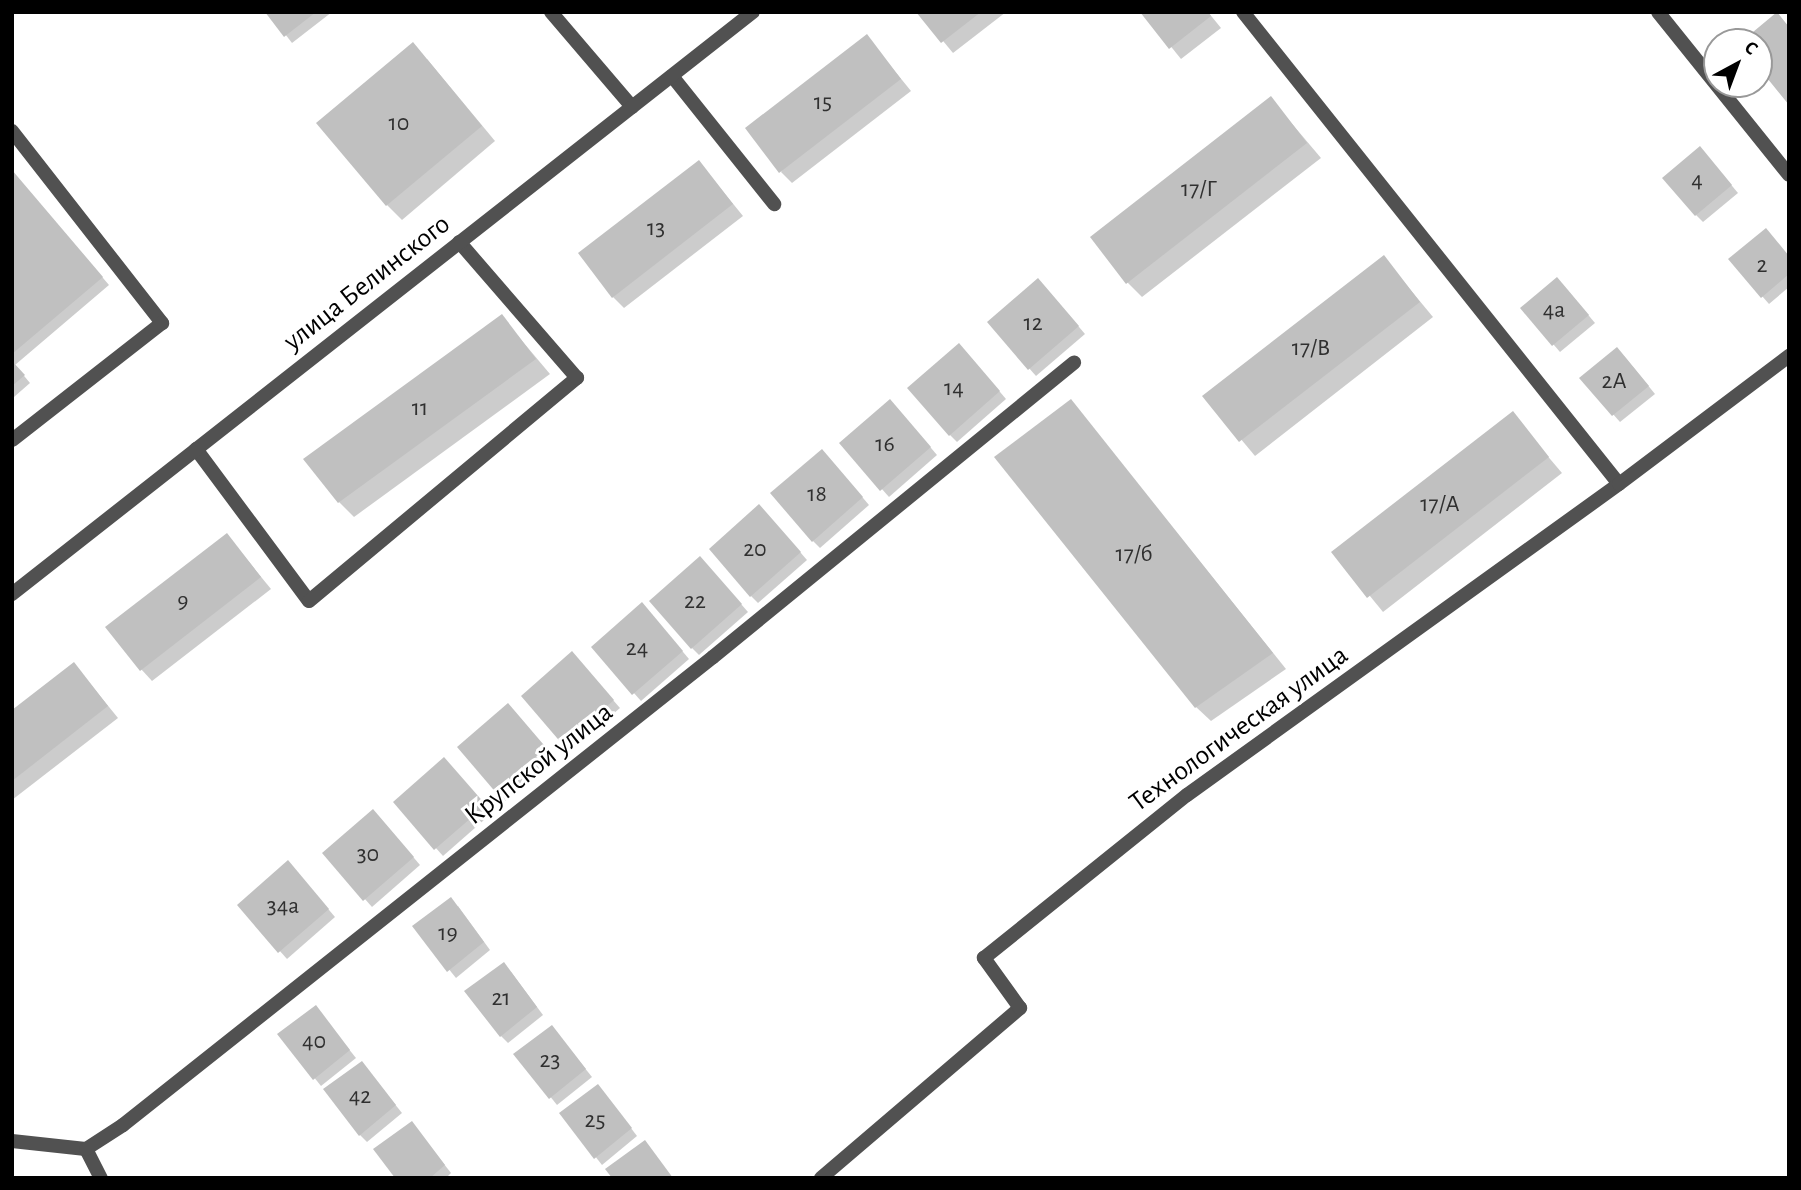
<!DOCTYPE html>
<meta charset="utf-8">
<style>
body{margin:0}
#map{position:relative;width:1801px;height:1190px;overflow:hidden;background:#fff;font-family:"Alegreya Sans",sans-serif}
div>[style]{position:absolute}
.shadow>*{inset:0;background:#0003}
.building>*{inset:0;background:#c0c0c0}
.service>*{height:14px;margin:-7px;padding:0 7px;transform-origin:7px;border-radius:7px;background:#515151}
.minor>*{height:14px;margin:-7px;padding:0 7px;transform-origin:7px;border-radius:7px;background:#515151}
span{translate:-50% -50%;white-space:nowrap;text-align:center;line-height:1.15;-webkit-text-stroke:6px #fff;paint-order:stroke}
.number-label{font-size:24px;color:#303030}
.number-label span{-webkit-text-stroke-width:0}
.street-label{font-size:28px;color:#000}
.frame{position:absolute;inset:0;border:14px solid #000;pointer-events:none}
.north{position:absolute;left:1703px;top:28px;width:70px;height:70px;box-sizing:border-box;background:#fff;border:2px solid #999;border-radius:50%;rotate:41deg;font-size:19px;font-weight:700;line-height:28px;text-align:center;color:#000}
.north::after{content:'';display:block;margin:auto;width:24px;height:32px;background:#000;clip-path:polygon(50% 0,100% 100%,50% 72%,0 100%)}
</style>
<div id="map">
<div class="shadow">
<div style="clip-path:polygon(268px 12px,332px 12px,292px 43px)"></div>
<div style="clip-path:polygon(919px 12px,1006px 12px,953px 53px)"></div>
<div style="clip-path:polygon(1143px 12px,1208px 12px,1221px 28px,1181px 59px)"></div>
<div style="clip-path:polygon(867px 37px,911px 91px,792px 183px,781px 172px)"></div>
<div style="clip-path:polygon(427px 59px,495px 141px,402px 220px,387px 205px)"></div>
<div style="clip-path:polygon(1271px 99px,1321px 158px,1142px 297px,1127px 282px)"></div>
<div style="clip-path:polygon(1707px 156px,1738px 193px,1703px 222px,1696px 215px)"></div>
<div style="clip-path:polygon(699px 162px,743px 216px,624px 308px,613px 297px)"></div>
<div style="clip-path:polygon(12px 171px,109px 285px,15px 365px,30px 383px,14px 397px)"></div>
<div style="clip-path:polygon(1789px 257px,1789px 287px,1769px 304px,1762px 296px)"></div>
<div style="clip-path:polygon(1384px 258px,1433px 317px,1255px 456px,1205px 396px)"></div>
<div style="clip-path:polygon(1564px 286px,1595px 323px,1560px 352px,1522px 308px)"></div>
<div style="clip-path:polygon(1045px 287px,1085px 334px,1036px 376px,989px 323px)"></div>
<div style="clip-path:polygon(502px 317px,550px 374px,354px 517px,339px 502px)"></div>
<div style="clip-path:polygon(966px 352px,1006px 399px,957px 442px,950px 435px)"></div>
<div style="clip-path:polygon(1624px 356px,1655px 394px,1620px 422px,1581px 378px)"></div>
<div style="clip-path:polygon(1071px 401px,1286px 669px,1211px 721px,1196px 707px)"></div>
<div style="clip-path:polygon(897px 408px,937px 455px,889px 497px,841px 443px)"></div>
<div style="clip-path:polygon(1512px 414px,1562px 473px,1383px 612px,1334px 552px)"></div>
<div style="clip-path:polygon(829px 458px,869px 505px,820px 548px,813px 541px)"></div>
<div style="clip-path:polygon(767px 514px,807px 560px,758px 603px,751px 596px)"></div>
<div style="clip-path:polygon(227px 535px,271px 589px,152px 681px,141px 669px)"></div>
<div style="clip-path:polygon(707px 565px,748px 612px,699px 655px,692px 648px)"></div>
<div style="clip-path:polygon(649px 612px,689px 659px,641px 701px,593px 647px)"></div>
<div style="clip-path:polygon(579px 661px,620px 708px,571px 750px,564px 743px)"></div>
<div style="clip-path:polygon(74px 664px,118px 718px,12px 800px,12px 712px)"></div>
<div style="clip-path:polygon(515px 712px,555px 759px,506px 801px,459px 747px)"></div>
<div style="clip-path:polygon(451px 766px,492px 813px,443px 856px,395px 802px)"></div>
<div style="clip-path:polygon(380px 818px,420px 865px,372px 907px,324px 853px)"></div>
<div style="clip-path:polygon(295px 870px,335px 917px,287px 959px,239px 905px)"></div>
<div style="clip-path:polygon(458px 906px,490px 950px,456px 978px,414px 926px)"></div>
<div style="clip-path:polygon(511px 972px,543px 1015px,508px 1043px,501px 1036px)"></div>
<div style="clip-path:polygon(316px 1008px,356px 1058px,321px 1086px,280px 1035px)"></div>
<div style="clip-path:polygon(552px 1027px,592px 1077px,557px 1105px,516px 1054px)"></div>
<div style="clip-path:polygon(362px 1063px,402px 1113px,367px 1142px,360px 1135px)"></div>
<div style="clip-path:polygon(605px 1094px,637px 1136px,602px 1165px,561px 1113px)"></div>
<div style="clip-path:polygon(412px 1123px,451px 1173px,446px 1178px,397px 1178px)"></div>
</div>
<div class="building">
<div style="clip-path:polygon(265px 12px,316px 12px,284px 37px)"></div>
<div style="clip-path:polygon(916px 12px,981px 12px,941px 43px)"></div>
<div style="clip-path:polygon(1140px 12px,1208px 12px,1211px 16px,1169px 49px)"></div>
<div style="clip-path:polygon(1777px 12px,1789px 27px,1789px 105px,1759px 68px,1759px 42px,1741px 42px)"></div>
<div style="clip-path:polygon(867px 34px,901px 79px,779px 173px,745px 128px)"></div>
<div style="clip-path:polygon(413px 42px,482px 126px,386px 206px,316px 123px)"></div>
<div style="clip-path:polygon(1271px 96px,1307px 143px,1126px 284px,1090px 237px)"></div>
<div style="clip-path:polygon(1700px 146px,1732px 185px,1695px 216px,1662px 178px)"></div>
<div style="clip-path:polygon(699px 160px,733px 204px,612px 298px,578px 253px)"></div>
<div style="clip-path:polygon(12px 170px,103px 277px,12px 354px)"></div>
<div style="clip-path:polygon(1766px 228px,1789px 256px,1789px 274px,1761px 298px,1728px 259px)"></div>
<div style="clip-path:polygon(1384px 255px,1420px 302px,1239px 442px,1202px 396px)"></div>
<div style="clip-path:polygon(1557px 277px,1589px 315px,1552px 346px,1520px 308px)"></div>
<div style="clip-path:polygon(1038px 278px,1079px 326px,1028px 370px,987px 322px)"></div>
<div style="clip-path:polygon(502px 314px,536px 359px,338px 503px,303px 459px)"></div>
<div style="clip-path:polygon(959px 343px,1000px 391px,949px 436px,907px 388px)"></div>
<div style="clip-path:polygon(1617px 347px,1649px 386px,1612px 416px,1579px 378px)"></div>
<div style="clip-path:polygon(12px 361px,25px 375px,12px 386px)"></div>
<div style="clip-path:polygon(890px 399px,931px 447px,880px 491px,839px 443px)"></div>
<div style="clip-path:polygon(1071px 399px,1273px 653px,1195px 708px,994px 457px)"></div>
<div style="clip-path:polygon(1513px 411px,1549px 457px,1367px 598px,1331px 552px)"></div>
<div style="clip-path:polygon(822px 449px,863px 497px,812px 542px,770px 493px)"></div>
<div style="clip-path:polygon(759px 504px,801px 552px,750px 597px,709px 549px)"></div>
<div style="clip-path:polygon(227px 533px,261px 577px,140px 671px,105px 627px)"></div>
<div style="clip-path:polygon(700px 556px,742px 604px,691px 649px,649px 601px)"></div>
<div style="clip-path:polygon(642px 602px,683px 651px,632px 695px,591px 647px)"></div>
<div style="clip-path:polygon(572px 651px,614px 700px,563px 745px,521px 696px)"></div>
<div style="clip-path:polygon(74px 662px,108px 706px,12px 781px,12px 710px)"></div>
<div style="clip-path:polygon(508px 703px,549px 751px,498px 795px,457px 747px)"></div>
<div style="clip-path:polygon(444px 757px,486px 805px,434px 850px,393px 802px)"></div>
<div style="clip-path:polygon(373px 809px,414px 857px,363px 901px,322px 853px)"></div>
<div style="clip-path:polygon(288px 860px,329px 909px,278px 953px,237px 905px)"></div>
<div style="clip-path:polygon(451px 897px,484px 942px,447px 972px,412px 926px)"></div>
<div style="clip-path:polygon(504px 962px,537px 1007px,500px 1037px,464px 991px)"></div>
<div style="clip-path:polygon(316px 1005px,350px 1050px,313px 1080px,277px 1034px)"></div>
<div style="clip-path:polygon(552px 1025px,586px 1069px,549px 1099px,513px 1054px)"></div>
<div style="clip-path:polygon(362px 1061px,396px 1105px,359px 1136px,323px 1089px)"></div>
<div style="clip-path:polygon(598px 1084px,632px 1128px,594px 1159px,559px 1113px)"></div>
<div style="clip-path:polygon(412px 1121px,445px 1165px,430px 1178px,395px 1178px,373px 1149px)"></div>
<div style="clip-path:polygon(645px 1140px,673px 1178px,612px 1178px,605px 1169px)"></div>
</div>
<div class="service">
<div style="left:551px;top:12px;width:125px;rotate:49.5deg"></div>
<div style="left:672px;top:76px;width:164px;rotate:51.4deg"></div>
<div style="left:12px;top:131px;width:244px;rotate:52deg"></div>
<div style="left:162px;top:323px;width:190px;rotate:142deg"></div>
<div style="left:196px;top:449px;width:189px;rotate:53.4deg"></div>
<div style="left:309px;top:601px;width:349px;rotate:-39.8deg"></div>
<div style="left:577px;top:378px;width:180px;rotate:-130.9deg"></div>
<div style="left:86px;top:1149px;width:33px;rotate:63deg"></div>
</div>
<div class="minor">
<div style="left:1243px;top:12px;width:603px;rotate:51.46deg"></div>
<div style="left:1658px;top:12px;width:209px;rotate:51.2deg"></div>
<div style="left:12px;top:594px;width:942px;rotate:-38.15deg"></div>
<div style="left:12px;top:1141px;width:74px;rotate:6.2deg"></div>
<div style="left:86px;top:1149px;width:44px;rotate:-33deg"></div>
<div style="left:123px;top:1125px;width:753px;rotate:-38.42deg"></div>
<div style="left:713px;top:657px;width:466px;rotate:-39.2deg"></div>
<div style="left:821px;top:1178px;width:262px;rotate:-40.5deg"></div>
<div style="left:1020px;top:1008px;width:62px;rotate:-125.8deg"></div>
<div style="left:984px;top:958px;width:260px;rotate:-38.8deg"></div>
<div style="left:1187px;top:795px;width:532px;rotate:-35.75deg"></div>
<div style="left:1619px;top:484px;width:213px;rotate:-37deg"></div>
</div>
<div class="number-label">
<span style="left:823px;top:103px">15</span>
<span style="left:399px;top:124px">10</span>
<span style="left:1697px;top:181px">4</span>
<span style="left:1199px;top:190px">17/Г</span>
<span style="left:656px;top:229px">13</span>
<span style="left:1762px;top:266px">2</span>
<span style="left:1554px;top:311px">4а</span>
<span style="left:1033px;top:324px">12</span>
<span style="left:1311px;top:349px">17/В</span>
<span style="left:1614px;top:382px">2А</span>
<span style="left:954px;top:389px">14</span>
<span style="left:420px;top:409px">11</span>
<span style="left:885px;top:445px">16</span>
<span style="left:817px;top:495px">18</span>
<span style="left:1440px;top:505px">17/А</span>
<span style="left:755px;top:550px">20</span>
<span style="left:1134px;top:555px">17/б</span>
<span style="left:183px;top:602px">9</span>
<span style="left:695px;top:602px">22</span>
<span style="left:637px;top:649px">24</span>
<span style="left:368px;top:855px">30</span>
<span style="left:283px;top:907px">34а</span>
<span style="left:448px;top:934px">19</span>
<span style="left:501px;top:999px">21</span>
<span style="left:314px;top:1042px">40</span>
<span style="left:550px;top:1061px">23</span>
<span style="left:360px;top:1097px">42</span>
<span style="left:595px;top:1121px">25</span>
</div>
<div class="street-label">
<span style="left:367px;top:283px;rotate:-38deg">улица Белинского</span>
<span style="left:1239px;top:729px;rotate:-36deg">Технологическая улица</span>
<span style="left:539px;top:764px;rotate:-38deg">Крупской улица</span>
</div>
<div class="frame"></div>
<div class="north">С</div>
</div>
